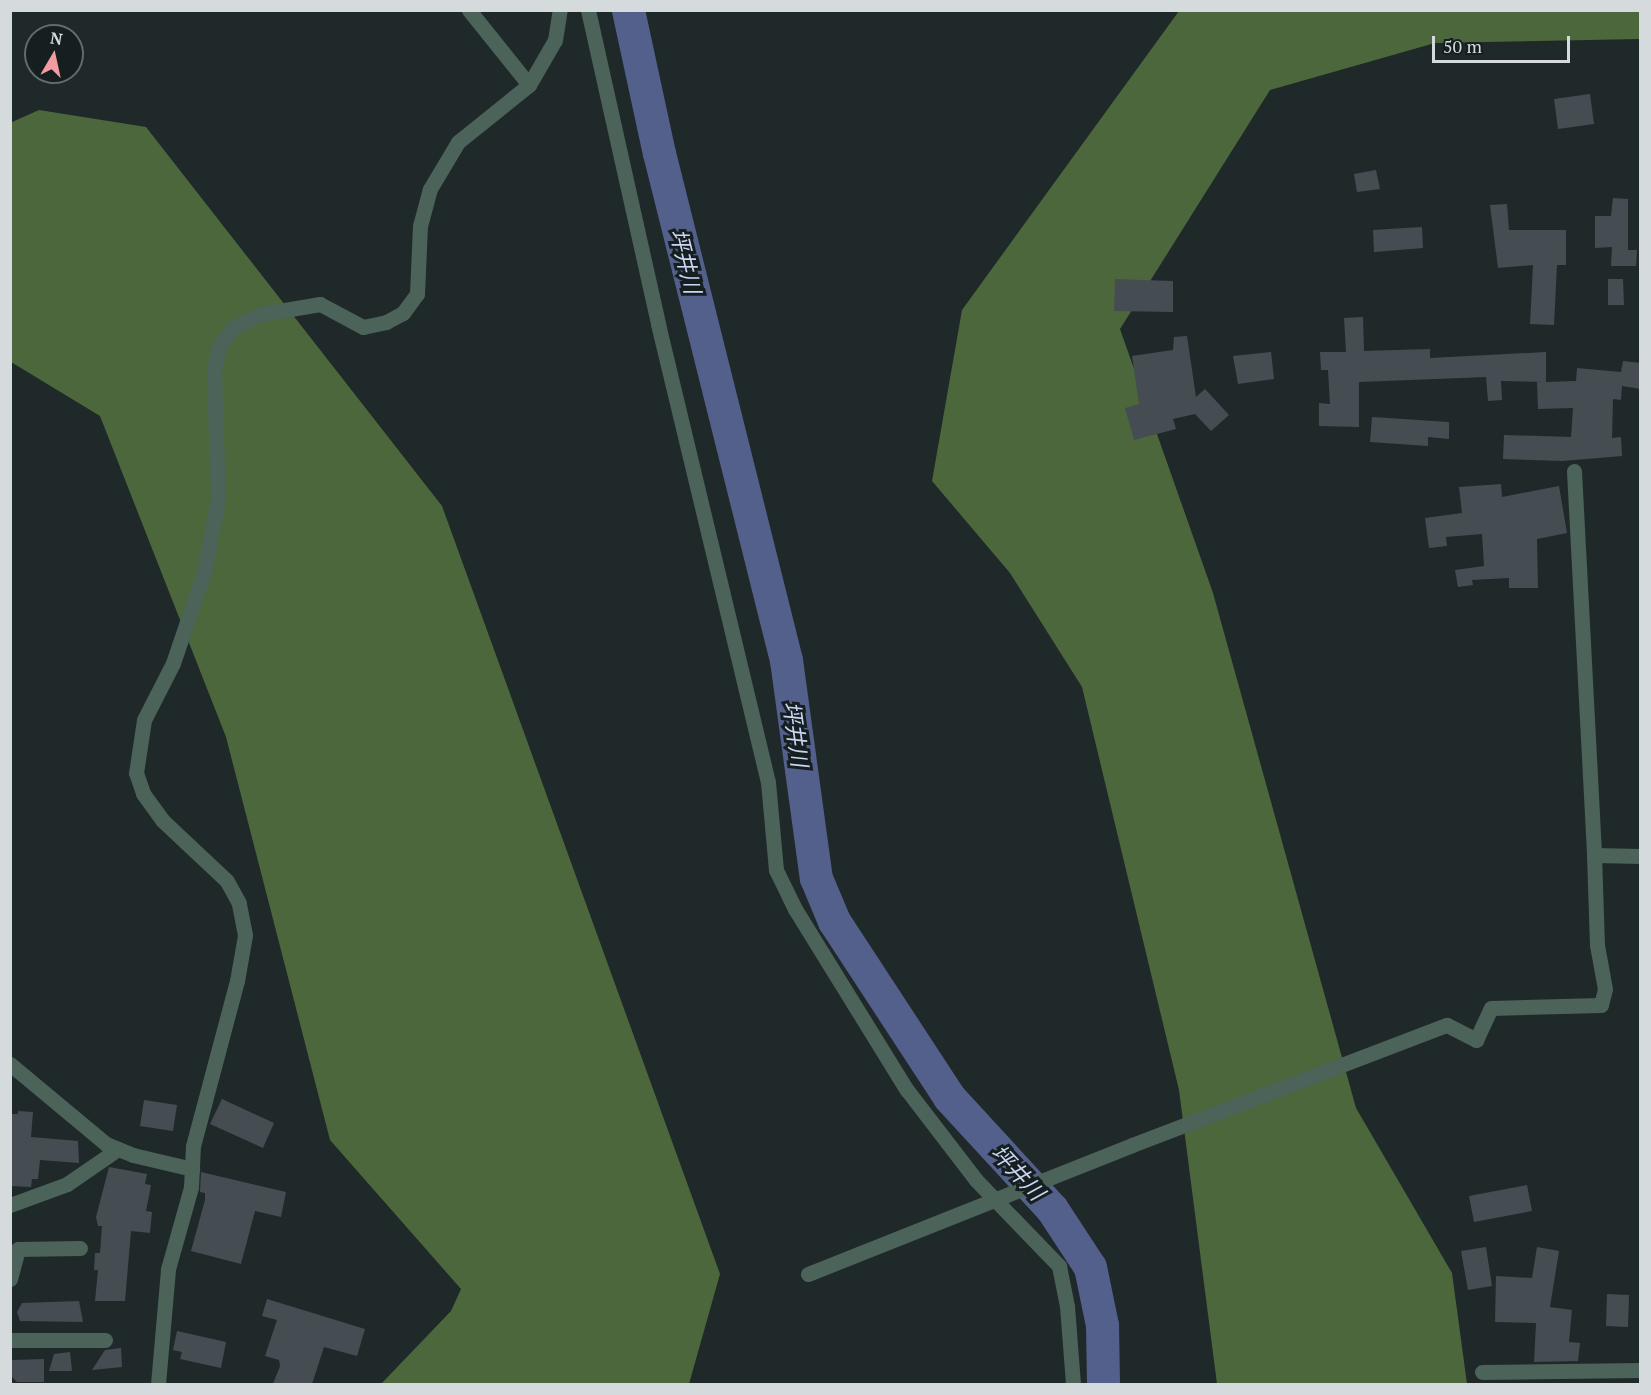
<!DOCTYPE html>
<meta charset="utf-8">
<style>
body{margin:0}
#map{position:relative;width:1651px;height:1395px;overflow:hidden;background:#1f292a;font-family:"PT Serif","Noto Sans JP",serif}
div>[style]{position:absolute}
.forest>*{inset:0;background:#4c673c}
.river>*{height:33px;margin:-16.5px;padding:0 16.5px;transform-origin:16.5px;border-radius:16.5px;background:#54608c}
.building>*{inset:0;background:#454d53}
.street>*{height:15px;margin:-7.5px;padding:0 7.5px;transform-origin:7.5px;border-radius:7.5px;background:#4b6359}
span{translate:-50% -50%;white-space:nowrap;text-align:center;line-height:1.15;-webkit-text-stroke:6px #161f20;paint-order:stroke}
.water-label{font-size:22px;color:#ccd5f2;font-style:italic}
.frame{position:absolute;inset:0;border:12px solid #d5dbdc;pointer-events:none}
.north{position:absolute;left:24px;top:24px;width:60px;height:60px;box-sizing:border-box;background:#161f20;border:2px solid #626a6b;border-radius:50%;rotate:9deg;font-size:16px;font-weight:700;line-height:24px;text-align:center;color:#d5dbdc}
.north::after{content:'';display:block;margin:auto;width:21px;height:27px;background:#f49aa1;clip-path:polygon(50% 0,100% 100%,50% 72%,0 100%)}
.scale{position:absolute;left:1432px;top:36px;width:138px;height:27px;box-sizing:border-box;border:3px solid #d5dbdc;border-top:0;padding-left:8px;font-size:18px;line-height:21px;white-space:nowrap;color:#d5dbdc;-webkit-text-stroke:4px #161f20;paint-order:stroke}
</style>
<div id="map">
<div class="forest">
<div style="clip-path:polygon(1179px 11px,1640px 11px,1640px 39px,1435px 43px,1270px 90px,1120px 329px,1213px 593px,1356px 1108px,1452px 1273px,1467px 1384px,1217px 1384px,1179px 1090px,1082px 687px,1010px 573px,932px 481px,962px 310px)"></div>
<div style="clip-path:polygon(39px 110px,146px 127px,442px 506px,720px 1274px,689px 1384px,381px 1384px,451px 1311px,461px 1289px,330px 1140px,226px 737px,100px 416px,11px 362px,10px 123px)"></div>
</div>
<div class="river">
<div style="left:628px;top:10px;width:146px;rotate:77.8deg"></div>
<div style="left:659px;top:153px;width:523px;rotate:75.94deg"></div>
<div style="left:786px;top:660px;width:220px;rotate:82.2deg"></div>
<div style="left:816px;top:878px;width:47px;rotate:67.3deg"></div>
<div style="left:834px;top:921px;width:210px;rotate:56.8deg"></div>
<div style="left:949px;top:1097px;width:152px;rotate:47.4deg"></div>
<div style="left:1052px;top:1209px;width:69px;rotate:56.8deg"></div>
<div style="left:1090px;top:1267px;width:59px;rotate:78.3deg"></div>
<div style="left:1102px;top:1325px;width:59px;rotate:89deg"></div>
</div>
<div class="building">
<div style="clip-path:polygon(1590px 94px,1594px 124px,1558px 129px,1554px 99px)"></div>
<div style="clip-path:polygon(1376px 170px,1380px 189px,1357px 192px,1354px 174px)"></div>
<div style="clip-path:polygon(1613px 198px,1628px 199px,1628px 250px,1637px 250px,1636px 266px,1611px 266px,1612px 247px,1595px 248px,1595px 216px,1611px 216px)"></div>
<div style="clip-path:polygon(1507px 204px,1509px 230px,1566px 230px,1566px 265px,1557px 265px,1554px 325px,1530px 324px,1533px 265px,1498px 268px,1490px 205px)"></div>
<div style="clip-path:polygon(1422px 227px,1423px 248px,1374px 252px,1373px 230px)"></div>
<div style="clip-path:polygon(1115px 279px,1173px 281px,1173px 312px,1114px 311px)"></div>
<div style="clip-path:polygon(1608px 279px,1623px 279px,1624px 305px,1608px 305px)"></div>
<div style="clip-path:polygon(1363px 317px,1364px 351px,1430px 349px,1430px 358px,1546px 352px,1546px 382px,1576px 381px,1577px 368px,1621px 372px,1623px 361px,1641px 363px,1641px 389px,1622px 386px,1621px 400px,1613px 399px,1612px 438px,1621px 437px,1622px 456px,1562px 461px,1503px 459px,1504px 435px,1571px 437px,1573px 408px,1538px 409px,1537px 382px,1545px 382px,1501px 381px,1502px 400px,1488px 401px,1486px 377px,1359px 382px,1359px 427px,1319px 426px,1319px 403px,1330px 404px,1328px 370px,1321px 370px,1320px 352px,1346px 352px,1344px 318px)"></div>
<div style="clip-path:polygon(1187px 336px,1196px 397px,1205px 389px,1229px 415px,1211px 431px,1195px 414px,1173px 419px,1176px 429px,1134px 440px,1125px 408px,1139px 404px,1132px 356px,1173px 350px,1174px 337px)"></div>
<div style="clip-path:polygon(1271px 352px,1274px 379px,1238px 384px,1233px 356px)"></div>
<div style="clip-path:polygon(1372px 417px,1449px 422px,1449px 439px,1428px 437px,1428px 446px,1370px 442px)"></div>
<div style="clip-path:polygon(1501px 484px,1502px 497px,1559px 486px,1567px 533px,1537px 539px,1538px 588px,1509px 588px,1509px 578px,1472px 580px,1473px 585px,1458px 587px,1455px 570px,1484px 566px,1482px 534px,1446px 537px,1447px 546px,1429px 548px,1425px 518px,1462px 513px,1459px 487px)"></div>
<div style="clip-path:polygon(222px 1099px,274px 1123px,263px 1148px,210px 1124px)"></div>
<div style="clip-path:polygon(144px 1100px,177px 1105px,173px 1131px,140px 1126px)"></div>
<div style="clip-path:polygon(18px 1111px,33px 1112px,31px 1137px,78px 1141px,79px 1163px,40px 1160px,38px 1179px,32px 1179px,31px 1187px,10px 1186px,10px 1114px,18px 1114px)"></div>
<div style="clip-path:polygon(109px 1167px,147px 1174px,145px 1184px,151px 1185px,146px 1211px,152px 1212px,150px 1233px,131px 1231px,125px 1301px,95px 1301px,98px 1270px,94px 1270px,95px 1253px,100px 1253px,102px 1226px,98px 1226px,96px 1217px)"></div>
<div style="clip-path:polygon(201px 1172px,286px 1192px,281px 1217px,255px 1211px,241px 1264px,191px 1251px,205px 1200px,205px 1193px,200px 1192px)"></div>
<div style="clip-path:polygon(1527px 1185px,1532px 1211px,1474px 1222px,1469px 1196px)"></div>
<div style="clip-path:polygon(1486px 1247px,1492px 1286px,1468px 1290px,1461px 1251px)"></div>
<div style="clip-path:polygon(1537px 1247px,1559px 1251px,1550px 1307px,1572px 1310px,1569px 1342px,1580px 1343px,1578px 1361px,1534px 1362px,1536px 1323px,1495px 1322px,1496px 1276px,1532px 1278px)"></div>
<div style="clip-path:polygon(1607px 1294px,1629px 1295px,1628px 1327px,1606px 1326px)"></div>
<div style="clip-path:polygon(267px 1299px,365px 1329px,357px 1356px,324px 1347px,312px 1384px,273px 1384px,280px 1366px,279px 1360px,265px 1356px,277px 1320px,262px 1316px)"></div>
<div style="clip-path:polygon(79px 1301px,83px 1322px,20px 1321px,17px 1312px,22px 1303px)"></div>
<div style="clip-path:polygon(177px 1331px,226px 1342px,221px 1368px,180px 1359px,182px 1352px,173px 1350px)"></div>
<div style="clip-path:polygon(121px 1348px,122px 1367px,92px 1370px,105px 1350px)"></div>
<div style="clip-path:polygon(70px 1352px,72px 1371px,49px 1371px,54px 1354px)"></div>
<div style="clip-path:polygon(44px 1359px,44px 1382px,17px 1382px,10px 1375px,12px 1360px)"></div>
</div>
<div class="street">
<div style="left:469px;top:10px;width:96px;rotate:51.3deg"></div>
<div style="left:588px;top:10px;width:322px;rotate:77.4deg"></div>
<div style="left:658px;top:324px;width:471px;rotate:76.5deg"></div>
<div style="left:768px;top:782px;width:88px;rotate:84.8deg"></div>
<div style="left:776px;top:870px;width:43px;rotate:64deg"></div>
<div style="left:795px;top:909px;width:213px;rotate:58.3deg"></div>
<div style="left:907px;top:1090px;width:113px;rotate:52.5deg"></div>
<div style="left:976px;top:1180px;width:120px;rotate:46deg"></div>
<div style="left:1059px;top:1266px;width:41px;rotate:78.7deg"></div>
<div style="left:1067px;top:1306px;width:78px;rotate:85.6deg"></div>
<div style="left:1574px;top:471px;width:385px;rotate:87deg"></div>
<div style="left:1594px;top:855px;width:46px;rotate:1.2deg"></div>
<div style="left:10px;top:1064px;width:125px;rotate:39.8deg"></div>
<div style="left:106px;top:1144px;width:29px;rotate:22deg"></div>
<div style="left:133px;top:1155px;width:61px;rotate:13.3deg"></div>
<div style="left:10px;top:1205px;width:61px;rotate:-20.2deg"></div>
<div style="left:67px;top:1184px;width:62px;rotate:-34.5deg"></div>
<div style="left:808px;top:1274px;width:349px;rotate:-21.7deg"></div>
<div style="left:1132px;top:1145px;width:337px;rotate:-20.9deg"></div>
<div style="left:1447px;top:1025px;width:33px;rotate:27deg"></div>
<div style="left:1476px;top:1040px;width:35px;rotate:-65deg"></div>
<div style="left:1491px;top:1008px;width:110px;rotate:-1.6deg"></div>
<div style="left:1601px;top:1005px;width:16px;rotate:-76deg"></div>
<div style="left:1605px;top:989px;width:45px;rotate:-100.3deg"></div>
<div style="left:1597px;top:945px;width:90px;rotate:-91.9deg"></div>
<div style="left:10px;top:1279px;width:31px;rotate:-75deg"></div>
<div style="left:18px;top:1249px;width:62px;rotate:-0.9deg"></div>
<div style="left:10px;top:1340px;width:95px"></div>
<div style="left:1482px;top:1372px;width:158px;rotate:-0.7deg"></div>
<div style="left:158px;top:1384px;width:115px;rotate:-85deg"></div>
<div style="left:168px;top:1269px;width:85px;rotate:-74.3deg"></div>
<div style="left:191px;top:1187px;width:41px;rotate:-87.2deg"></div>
<div style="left:193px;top:1146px;width:171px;rotate:-75.1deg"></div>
<div style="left:237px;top:981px;width:47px;rotate:-80.1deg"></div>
<div style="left:245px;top:935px;width:33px;rotate:-101deg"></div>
<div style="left:239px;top:903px;width:25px;rotate:-119deg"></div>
<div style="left:227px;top:881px;width:88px;rotate:-136.8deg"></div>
<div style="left:163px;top:821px;width:34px;rotate:-126deg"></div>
<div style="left:143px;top:793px;width:21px;rotate:-109deg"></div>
<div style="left:136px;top:773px;width:54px;rotate:-81.4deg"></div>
<div style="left:144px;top:720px;width:64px;rotate:-63deg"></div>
<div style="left:173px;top:663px;width:96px;rotate:-71.2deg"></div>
<div style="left:204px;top:572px;width:74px;rotate:-79.1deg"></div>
<div style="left:218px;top:499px;width:126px;rotate:-91.8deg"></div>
<div style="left:214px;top:373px;width:26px;rotate:-81deg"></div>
<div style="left:218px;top:347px;width:26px;rotate:-51deg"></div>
<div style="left:234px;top:327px;width:30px;rotate:-26deg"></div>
<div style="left:261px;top:314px;width:60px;rotate:-9.6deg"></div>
<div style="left:320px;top:304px;width:49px;rotate:28.1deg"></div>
<div style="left:363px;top:327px;width:24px;rotate:-12deg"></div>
<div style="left:386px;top:322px;width:19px;rotate:-28deg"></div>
<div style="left:403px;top:313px;width:24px;rotate:-54deg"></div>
<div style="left:417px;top:294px;width:68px;rotate:-87.5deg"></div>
<div style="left:420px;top:226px;width:38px;rotate:-75deg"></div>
<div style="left:430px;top:189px;width:55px;rotate:-59.2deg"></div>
<div style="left:458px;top:142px;width:91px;rotate:-38.8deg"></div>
<div style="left:529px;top:85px;width:52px;rotate:-60deg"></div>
<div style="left:555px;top:40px;width:30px;rotate:-81deg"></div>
</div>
<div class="water-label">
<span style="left:686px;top:261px;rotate:76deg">坪井川</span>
<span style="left:796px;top:734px;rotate:82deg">坪井川</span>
<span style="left:1018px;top:1172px;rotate:47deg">坪井川</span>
</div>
<div class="frame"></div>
<div class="north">N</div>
<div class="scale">50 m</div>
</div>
